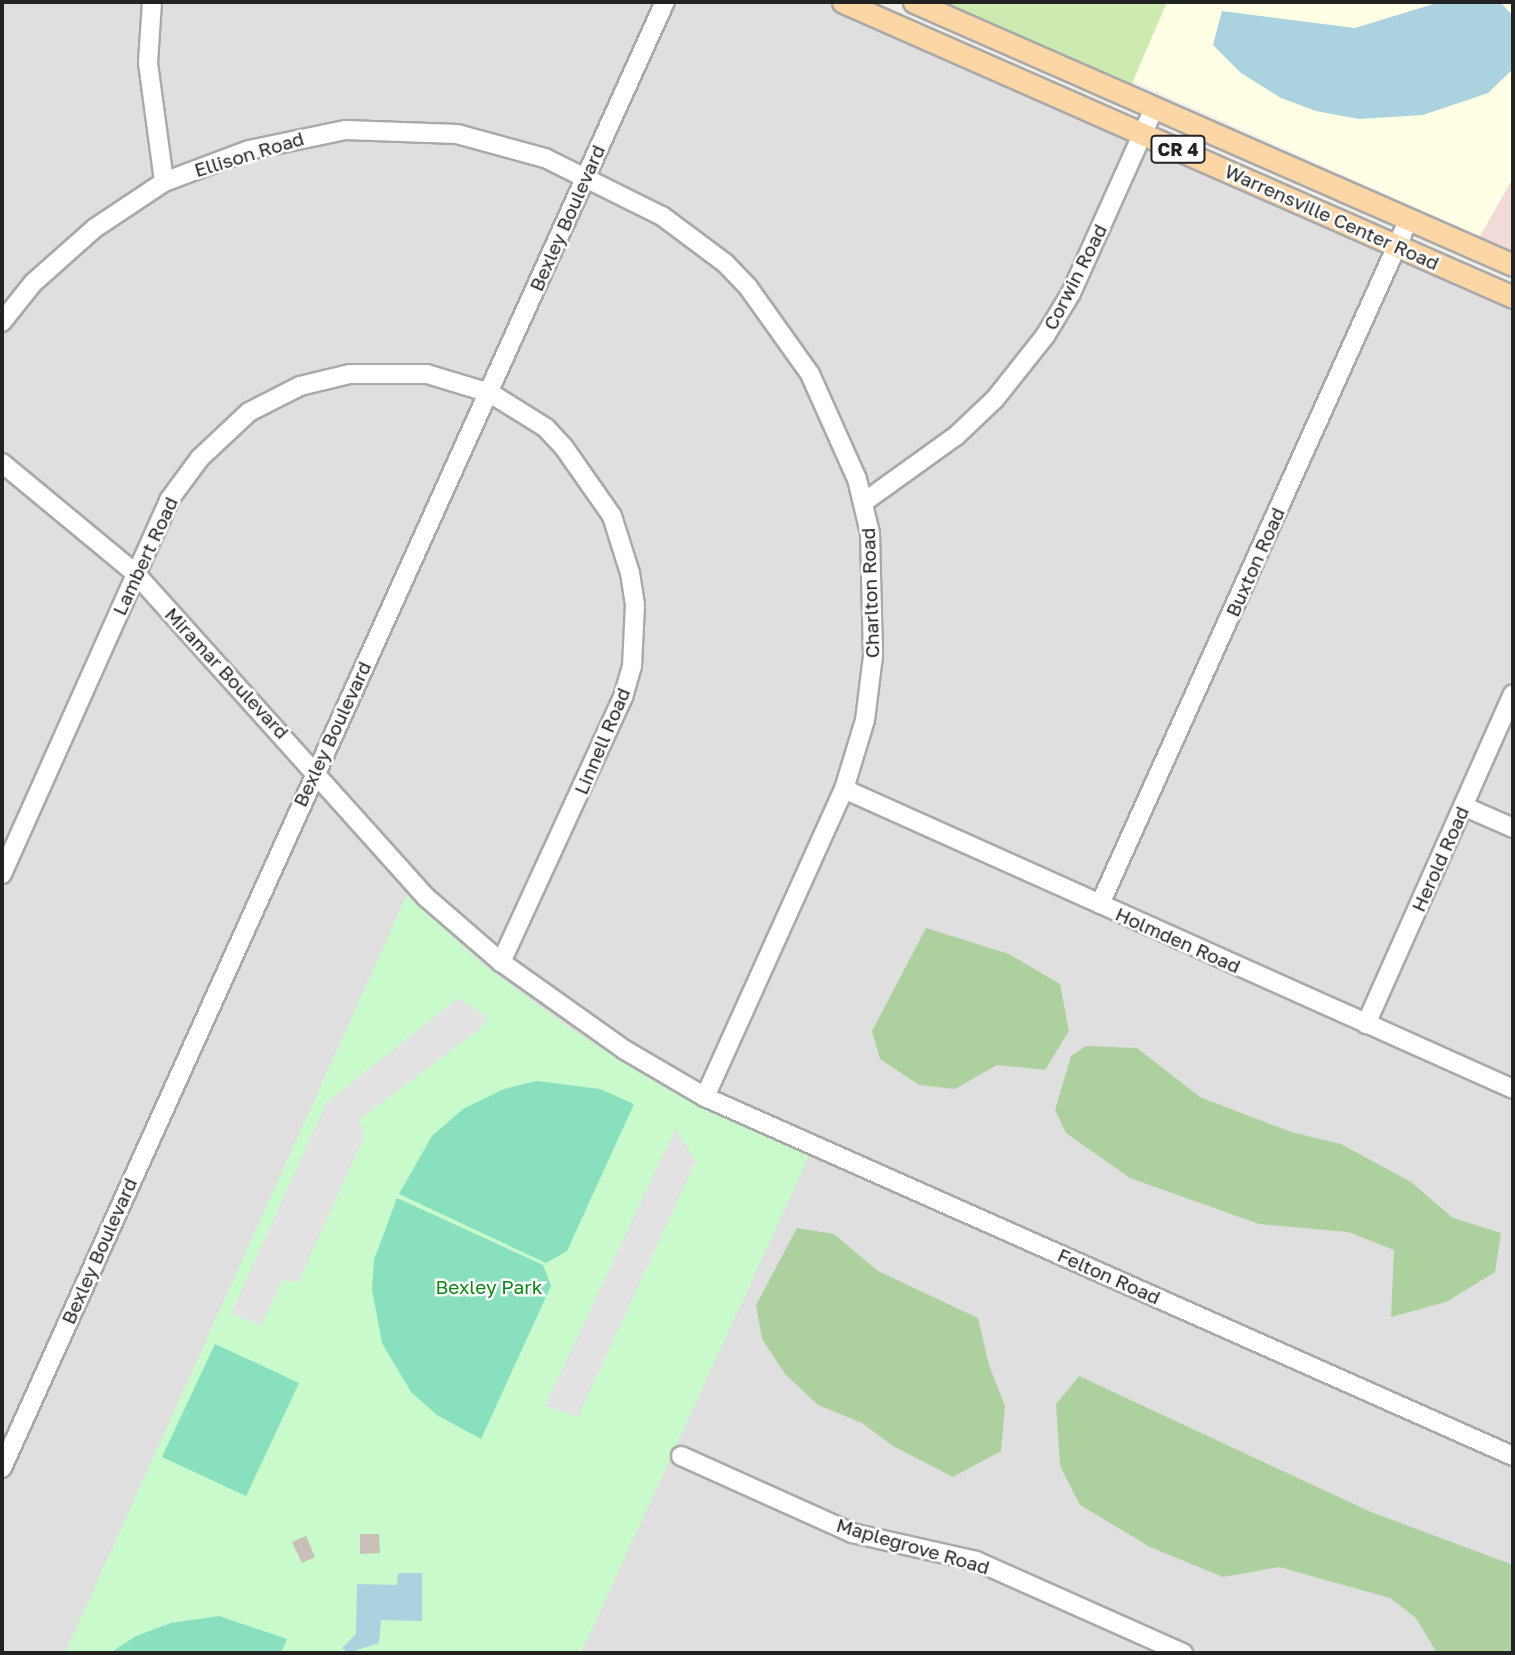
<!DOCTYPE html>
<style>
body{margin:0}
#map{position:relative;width:1515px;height:1655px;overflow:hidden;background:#f2efe9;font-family:"Golos Text",sans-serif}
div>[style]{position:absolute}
.residential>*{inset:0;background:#e0dfdf}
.commercial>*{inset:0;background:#f2dad9}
.education>*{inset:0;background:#ffffe5}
.grass>*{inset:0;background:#cdebb0}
.forest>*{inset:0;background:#add19e}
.park>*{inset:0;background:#c8facc}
.pitch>*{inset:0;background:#88e0be}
.parking>*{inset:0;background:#e2e2e2}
.water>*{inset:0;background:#aad3df}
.building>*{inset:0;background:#c7bfb8}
.roads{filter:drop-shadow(2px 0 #a9a9a9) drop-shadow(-2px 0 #a9a9a9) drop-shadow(0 2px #a9a9a9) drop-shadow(0 -2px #a9a9a9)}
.minor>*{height:18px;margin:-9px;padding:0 9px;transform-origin:9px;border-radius:9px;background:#fff}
.major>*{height:21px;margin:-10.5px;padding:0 10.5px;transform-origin:10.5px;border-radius:10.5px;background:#fcd6a4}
span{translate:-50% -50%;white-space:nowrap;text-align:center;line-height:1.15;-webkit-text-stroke:5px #fff;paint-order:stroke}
.shield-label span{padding:2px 5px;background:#fff;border:2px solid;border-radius:5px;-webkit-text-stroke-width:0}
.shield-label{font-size:18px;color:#222;font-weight:700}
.street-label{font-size:19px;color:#222}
.park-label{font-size:19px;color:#0c8416}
.frame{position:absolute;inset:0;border:4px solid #222;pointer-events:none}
</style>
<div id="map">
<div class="residential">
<div style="clip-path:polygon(2px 2px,843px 2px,1513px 297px,1513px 1653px,2px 1653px)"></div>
</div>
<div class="commercial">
<div style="clip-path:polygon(1513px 178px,1513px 265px,1473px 247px)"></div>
</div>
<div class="education">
<div style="clip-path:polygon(1167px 2px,1513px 2px,1513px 178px,1480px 236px,1133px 81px)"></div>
</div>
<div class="grass">
<div style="clip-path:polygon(914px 2px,1167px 2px,1127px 95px)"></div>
</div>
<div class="forest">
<div style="clip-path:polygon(926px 928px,1009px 954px,1060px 984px,1069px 1031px,1045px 1070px,997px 1065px,955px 1089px,919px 1085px,880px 1059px,872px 1031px)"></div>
<div style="clip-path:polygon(1086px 1046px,1137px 1048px,1200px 1097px,1291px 1132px,1341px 1144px,1411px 1182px,1453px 1218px,1501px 1233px,1495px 1272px,1446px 1302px,1391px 1317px,1394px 1250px,1348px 1232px,1259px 1224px,1130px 1178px,1066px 1133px,1055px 1110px,1071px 1056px)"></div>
<div style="clip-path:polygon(797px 1228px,834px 1234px,878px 1271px,978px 1318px,989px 1365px,1005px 1406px,1001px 1451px,953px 1477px,893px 1446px,862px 1423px,818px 1405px,785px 1374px,762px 1339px,756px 1305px)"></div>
<div style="clip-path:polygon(1079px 1376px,1371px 1512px,1513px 1565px,1513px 1653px,1437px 1653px,1416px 1618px,1390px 1598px,1279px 1567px,1223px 1577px,1150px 1547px,1080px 1505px,1060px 1466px,1056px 1404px)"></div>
</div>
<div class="park">
<div style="clip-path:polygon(407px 895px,480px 962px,571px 1029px,677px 1095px,809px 1156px,581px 1653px,65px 1653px)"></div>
</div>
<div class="pitch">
<div style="clip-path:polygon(537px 1081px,600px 1089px,634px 1104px,567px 1251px,546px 1263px,399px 1194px,432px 1136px,463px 1109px,504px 1089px)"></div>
<div style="clip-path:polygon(397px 1198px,543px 1265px,551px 1286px,481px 1439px,437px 1415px,411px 1392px,382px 1343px,372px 1289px,374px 1260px)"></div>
<div style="clip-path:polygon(215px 1344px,299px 1383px,246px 1496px,162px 1457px)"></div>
<div style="clip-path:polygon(219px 1616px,287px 1639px,281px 1653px,110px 1653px,136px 1636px,171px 1623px)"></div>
</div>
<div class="parking">
<div style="clip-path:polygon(458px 998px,488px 1017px,481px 1028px,360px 1119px,364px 1137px,298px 1283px,283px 1280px,261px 1326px,231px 1313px,326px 1103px)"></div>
<div style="clip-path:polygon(675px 1129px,696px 1161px,578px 1417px,545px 1406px)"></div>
</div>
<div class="water">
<div style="clip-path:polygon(1440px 2px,1501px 3px,1513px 16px,1513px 69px,1488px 93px,1423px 115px,1359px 119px,1316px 111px,1281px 98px,1241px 73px,1213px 45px,1222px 11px,1355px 28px)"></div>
<div style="clip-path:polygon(398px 1573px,422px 1573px,422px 1621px,381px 1620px,379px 1643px,348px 1653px,342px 1648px,356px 1634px,357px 1584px,397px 1585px)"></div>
</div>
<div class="building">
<div style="clip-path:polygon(360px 1534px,379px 1534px,380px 1553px,360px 1554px)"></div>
<div style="clip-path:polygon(306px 1536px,315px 1557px,302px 1563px,292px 1542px)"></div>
</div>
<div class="roads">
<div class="minor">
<div style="left:152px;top:2px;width:61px;rotate:93.8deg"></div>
<div style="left:148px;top:63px;width:120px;rotate:82.3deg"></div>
<div style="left:2px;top:322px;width:50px;rotate:-51.5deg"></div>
<div style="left:33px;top:283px;width:83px;rotate:-41.6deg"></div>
<div style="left:95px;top:228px;width:83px;rotate:-33.7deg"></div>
<div style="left:164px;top:182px;width:91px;rotate:-20.6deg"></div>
<div style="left:249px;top:150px;width:99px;rotate:-11.7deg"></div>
<div style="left:346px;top:130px;width:111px;rotate:2.1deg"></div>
<div style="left:457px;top:134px;width:91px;rotate:15.3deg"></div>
<div style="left:545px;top:158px;width:131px;rotate:26.4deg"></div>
<div style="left:662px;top:216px;width:79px;rotate:36.7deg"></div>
<div style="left:725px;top:263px;width:33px;rotate:46deg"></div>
<div style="left:748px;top:287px;width:107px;rotate:54.5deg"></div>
<div style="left:810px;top:374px;width:115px;rotate:65.9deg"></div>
<div style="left:857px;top:479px;width:56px;rotate:76.5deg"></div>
<div style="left:870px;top:533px;width:123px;rotate:88.6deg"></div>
<div style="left:873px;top:656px;width:64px;rotate:97.1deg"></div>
<div style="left:865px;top:720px;width:72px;rotate:106.9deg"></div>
<div style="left:844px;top:789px;width:338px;rotate:114.3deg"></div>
<div style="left:2px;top:463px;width:174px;rotate:39.6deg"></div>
<div style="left:136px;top:574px;width:435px;rotate:48.1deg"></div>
<div style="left:427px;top:898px;width:98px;rotate:40.9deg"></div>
<div style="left:501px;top:962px;width:152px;rotate:35.4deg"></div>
<div style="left:625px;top:1050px;width:93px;rotate:30.4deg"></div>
<div style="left:705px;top:1097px;width:884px;rotate:23.96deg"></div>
<div style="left:864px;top:502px;width:113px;rotate:-35.7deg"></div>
<div style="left:956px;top:436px;width:54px;rotate:-43.5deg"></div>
<div style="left:995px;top:399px;width:80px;rotate:-51.6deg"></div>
<div style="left:1045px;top:336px;width:50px;rotate:-58.8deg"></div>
<div style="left:1071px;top:293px;width:203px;rotate:-65.8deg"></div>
<div style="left:844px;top:789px;width:733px;rotate:24.15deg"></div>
<div style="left:1463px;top:806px;width:55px;rotate:23.7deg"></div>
<div style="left:2px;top:874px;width:410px;rotate:-65.9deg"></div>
<div style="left:169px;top:500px;width:52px;rotate:-53.6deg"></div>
<div style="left:200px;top:458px;width:67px;rotate:-43.2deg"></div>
<div style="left:249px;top:412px;width:57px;rotate:-27deg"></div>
<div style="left:300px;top:386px;width:51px;rotate:-13.5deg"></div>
<div style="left:350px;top:374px;width:77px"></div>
<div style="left:427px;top:374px;width:66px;rotate:16.8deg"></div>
<div style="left:490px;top:393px;width:66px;rotate:32deg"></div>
<div style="left:546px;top:428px;width:25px;rotate:47deg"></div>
<div style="left:563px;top:446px;width:85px;rotate:55deg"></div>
<div style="left:612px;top:516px;width:60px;rotate:72.5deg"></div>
<div style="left:630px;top:573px;width:32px;rotate:81deg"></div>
<div style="left:635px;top:605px;width:61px;rotate:92.8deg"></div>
<div style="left:632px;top:666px;width:32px;rotate:106deg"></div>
<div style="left:623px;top:697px;width:292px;rotate:114.7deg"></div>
<div style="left:1100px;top:904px;width:751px;rotate:-65.72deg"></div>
<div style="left:1366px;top:1024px;width:361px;rotate:-66deg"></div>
<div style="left:681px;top:1456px;width:188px;rotate:24.2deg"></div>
<div style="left:852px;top:1533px;width:127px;rotate:12.7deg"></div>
<div style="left:976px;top:1561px;width:227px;rotate:24deg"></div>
<div style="left:2px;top:1468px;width:1609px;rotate:-65.67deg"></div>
</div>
<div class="major">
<div style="left:843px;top:2px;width:732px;rotate:23.76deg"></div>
<div style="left:914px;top:2px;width:654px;rotate:23.7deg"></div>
</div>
</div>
<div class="shield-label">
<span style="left:1178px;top:149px">CR 4</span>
</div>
<div class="street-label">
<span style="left:249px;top:154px;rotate:-17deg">Ellison Road</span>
<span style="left:1332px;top:217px;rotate:24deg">Warrensville Center Road</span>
<span style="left:567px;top:218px;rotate:-66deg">Bexley Boulevard</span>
<span style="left:1075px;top:277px;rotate:-63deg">Corwin Road</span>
<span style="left:145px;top:556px;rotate:-65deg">Lambert Road</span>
<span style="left:1255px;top:562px;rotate:-66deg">Buxton Road</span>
<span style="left:870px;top:593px;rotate:-92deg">Charlton Road</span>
<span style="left:227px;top:673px;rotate:47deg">Miramar Boulevard</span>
<span style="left:332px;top:734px;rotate:-65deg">Bexley Boulevard</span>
<span style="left:602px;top:741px;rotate:-67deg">Linnell Road</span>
<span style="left:1440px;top:859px;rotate:-66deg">Herold Road</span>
<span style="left:1178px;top:940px;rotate:24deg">Holmden Road</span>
<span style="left:99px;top:1251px;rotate:-66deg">Bexley Boulevard</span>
<span style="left:1109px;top:1276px;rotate:24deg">Felton Road</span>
<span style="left:913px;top:1546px;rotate:16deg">Maplegrove Road</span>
</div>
<div class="park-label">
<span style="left:489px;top:1287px">Bexley Park</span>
</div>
<div class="frame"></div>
</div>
